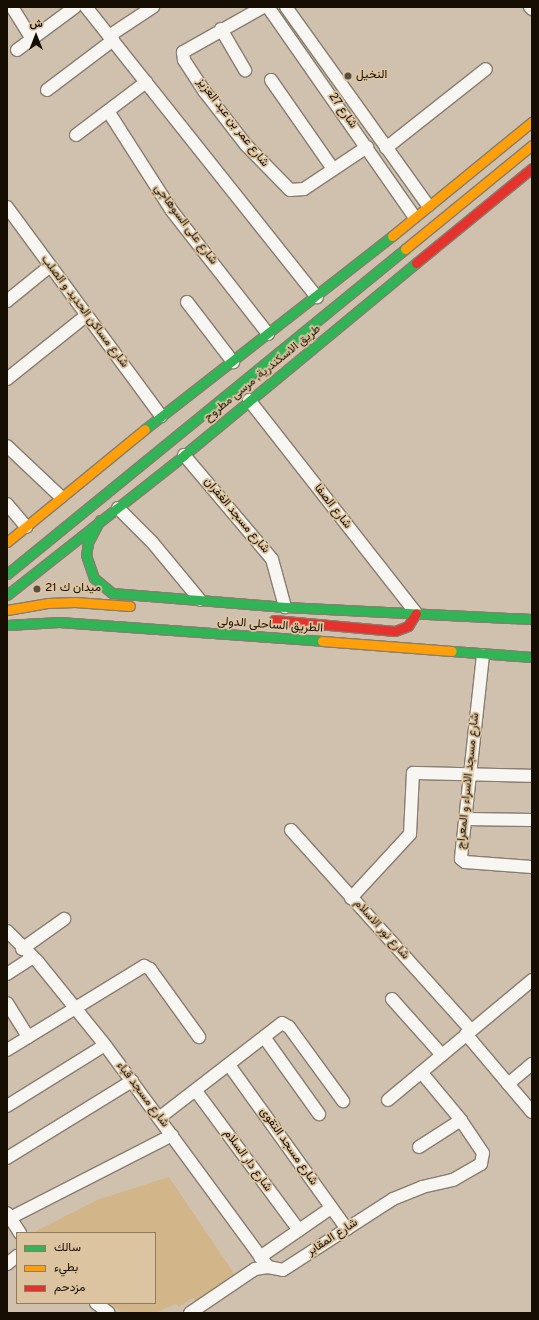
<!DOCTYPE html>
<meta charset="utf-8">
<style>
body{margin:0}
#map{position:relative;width:539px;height:1320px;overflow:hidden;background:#cfc1ae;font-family:Overpass,Vazirmatn,sans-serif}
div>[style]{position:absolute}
.green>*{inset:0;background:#d2b589}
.roads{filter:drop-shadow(1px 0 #877d6e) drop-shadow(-1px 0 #877d6e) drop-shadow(0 1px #877d6e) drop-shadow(0 -1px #877d6e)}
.street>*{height:12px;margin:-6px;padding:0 6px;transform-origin:6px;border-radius:6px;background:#f8f6f3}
.fast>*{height:9px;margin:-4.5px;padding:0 4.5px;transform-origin:4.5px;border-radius:4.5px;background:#30b455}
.slow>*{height:9px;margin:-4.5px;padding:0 4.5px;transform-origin:4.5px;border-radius:4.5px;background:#ff9f0a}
.jam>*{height:9px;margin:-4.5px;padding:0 4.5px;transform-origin:4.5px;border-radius:4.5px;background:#e5322d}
.dots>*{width:11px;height:11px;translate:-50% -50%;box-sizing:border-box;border:2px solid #ddc4a0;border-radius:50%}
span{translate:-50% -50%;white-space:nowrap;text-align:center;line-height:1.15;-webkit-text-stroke:3.5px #ddc4a0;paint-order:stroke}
.poi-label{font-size:12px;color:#170e03}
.left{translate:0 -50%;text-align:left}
.street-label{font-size:12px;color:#170e03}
.frame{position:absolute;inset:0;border:8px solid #170e03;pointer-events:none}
.legend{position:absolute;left:16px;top:1232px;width:140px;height:72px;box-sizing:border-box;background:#ddc4a0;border:1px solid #8e7b61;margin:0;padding:5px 7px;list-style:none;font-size:12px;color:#170e03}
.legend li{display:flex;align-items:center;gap:8px;height:20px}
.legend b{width:20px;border:1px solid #8e7b61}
.north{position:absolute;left:16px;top:16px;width:40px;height:40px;-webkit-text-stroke:3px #ddc4a0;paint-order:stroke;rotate:0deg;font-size:11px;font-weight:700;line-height:16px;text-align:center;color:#170e03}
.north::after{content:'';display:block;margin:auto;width:14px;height:18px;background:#170e03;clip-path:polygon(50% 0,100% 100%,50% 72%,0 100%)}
</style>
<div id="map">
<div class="green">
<div style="clip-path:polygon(169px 1177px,237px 1278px,198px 1304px,193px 1298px,179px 1307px,176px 1304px,155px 1313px,123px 1313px,108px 1303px,155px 1303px,155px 1233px,37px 1233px,36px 1231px,97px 1200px)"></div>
</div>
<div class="roads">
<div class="street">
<div style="left:12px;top:7px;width:38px;rotate:58deg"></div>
<div style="left:86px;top:7px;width:371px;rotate:51.5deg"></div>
<div style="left:263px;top:7px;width:92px;rotate:150.6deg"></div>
<div style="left:183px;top:52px;width:8px;rotate:83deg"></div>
<div style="left:184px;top:60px;width:38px;rotate:57deg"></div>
<div style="left:205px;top:92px;width:67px;rotate:52.3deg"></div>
<div style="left:246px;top:145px;width:63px;rotate:45.6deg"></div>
<div style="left:290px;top:190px;width:14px;rotate:-4deg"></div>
<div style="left:304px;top:189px;width:76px;rotate:-33.7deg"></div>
<div style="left:268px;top:7px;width:255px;rotate:55.1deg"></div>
<div style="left:286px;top:7px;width:244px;rotate:54.4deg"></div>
<div style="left:530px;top:7px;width:3px;rotate:45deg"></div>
<div style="left:221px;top:29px;width:48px;rotate:59.7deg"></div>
<div style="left:109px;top:36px;width:53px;rotate:-33.4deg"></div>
<div style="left:17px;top:50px;width:72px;rotate:-36.6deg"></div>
<div style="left:271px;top:80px;width:108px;rotate:55.1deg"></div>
<div style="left:47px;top:90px;width:83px;rotate:-37.1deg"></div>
<div style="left:108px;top:111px;width:119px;rotate:57.4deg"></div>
<div style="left:172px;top:211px;width:156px;rotate:52deg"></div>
<div style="left:76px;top:135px;width:88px;rotate:-37.1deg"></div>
<div style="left:386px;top:148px;width:127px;rotate:-38.3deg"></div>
<div style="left:7px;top:207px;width:260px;rotate:53.6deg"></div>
<div style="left:7px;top:301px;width:55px;rotate:-39.1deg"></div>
<div style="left:187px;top:302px;width:76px;rotate:52.5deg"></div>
<div style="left:7px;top:379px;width:102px;rotate:-38.7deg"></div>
<div style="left:249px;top:400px;width:271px;rotate:51.9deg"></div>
<div style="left:7px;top:446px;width:74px;rotate:43.4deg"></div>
<div style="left:184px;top:455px;width:136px;rotate:49.8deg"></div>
<div style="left:272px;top:559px;width:50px;rotate:74.8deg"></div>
<div style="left:7px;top:504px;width:30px;rotate:50deg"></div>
<div style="left:118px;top:508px;width:48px;rotate:45deg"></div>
<div style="left:152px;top:542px;width:75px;rotate:50.4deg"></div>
<div style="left:483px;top:655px;width:205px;rotate:96.2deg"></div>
<div style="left:461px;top:859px;width:5px;rotate:37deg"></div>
<div style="left:465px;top:862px;width:67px;rotate:4.3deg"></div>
<div style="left:465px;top:819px;width:67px;rotate:0.9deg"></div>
<div style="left:291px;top:830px;width:269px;rotate:48deg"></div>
<div style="left:351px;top:898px;width:87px;rotate:-47.3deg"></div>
<div style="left:410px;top:834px;width:61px;rotate:-87.2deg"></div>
<div style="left:413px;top:773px;width:119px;rotate:1.4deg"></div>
<div style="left:7px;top:931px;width:44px;rotate:45deg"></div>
<div style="left:38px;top:962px;width:107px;rotate:51.1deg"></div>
<div style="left:105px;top:1045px;width:275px;rotate:53.7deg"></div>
<div style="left:22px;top:949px;width:52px;rotate:-35.5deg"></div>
<div style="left:7px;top:974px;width:31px;rotate:-33deg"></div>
<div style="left:392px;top:999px;width:75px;rotate:48.2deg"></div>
<div style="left:7px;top:1003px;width:40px;rotate:58deg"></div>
<div style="left:466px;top:1034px;width:102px;rotate:49.8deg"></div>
<div style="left:264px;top:1037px;width:95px;rotate:54.5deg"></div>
<div style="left:7px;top:1050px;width:161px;rotate:-31.5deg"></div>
<div style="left:144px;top:966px;width:7px;rotate:27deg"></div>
<div style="left:150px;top:969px;width:84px;rotate:54.2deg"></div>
<div style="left:229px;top:1065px;width:202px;rotate:54.3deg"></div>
<div style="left:508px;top:1084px;width:31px;rotate:-40deg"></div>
<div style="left:196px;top:1091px;width:173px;rotate:53.5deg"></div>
<div style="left:388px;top:1100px;width:187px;rotate:-39.8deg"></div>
<div style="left:7px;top:1106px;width:115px;rotate:-31.9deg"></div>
<div style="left:159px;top:1118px;width:155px;rotate:-37.7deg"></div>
<div style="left:282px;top:1023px;width:8px;rotate:30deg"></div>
<div style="left:289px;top:1027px;width:92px;rotate:53.9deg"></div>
<div style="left:419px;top:1147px;width:50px;rotate:-32.7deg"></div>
<div style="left:7px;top:1158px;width:147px;rotate:-31.6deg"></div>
<div style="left:7px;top:1213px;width:24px;rotate:57deg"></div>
<div style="left:10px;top:1218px;width:182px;rotate:-27.1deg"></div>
<div style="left:260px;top:1257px;width:86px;rotate:-34.6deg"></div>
<div style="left:7px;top:1264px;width:13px;rotate:-39deg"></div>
<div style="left:96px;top:1303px;width:16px;rotate:38deg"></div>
<div style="left:190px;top:1313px;width:78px;rotate:-34.1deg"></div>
<div style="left:255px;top:1269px;width:13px;rotate:-9deg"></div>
<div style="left:268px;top:1267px;width:15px;rotate:11deg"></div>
<div style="left:283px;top:1270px;width:131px;rotate:-32.8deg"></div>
<div style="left:393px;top:1199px;width:31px;rotate:-22deg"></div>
<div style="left:422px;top:1187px;width:32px;rotate:-13deg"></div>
<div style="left:453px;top:1180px;width:32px;rotate:-30deg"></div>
<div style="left:481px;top:1164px;width:11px;rotate:-80deg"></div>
<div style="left:483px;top:1153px;width:40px;rotate:-124deg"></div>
<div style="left:461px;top:1120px;width:62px;rotate:-129.8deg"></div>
</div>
<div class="fast">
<div style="left:145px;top:429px;width:313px;rotate:-38deg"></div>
<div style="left:100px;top:520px;width:26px;rotate:118deg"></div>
<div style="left:88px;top:543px;width:12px;rotate:99deg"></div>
<div style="left:86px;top:555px;width:24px;rotate:71deg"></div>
<div style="left:94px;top:578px;width:23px;rotate:40deg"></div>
<div style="left:112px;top:593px;width:174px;rotate:4.6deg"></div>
<div style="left:285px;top:607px;width:247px;rotate:2.8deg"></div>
<div style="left:7px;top:574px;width:514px;rotate:-39.23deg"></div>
<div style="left:7px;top:595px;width:226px;rotate:-38.3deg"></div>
<div style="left:184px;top:455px;width:301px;rotate:-39.6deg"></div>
<div style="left:7px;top:625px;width:52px;rotate:-3.3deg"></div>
<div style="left:59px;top:622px;width:264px;rotate:4.1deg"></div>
<div style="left:452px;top:651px;width:80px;rotate:4.3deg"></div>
</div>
<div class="slow">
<div style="left:392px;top:236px;width:181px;rotate:-39.2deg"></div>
<div style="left:405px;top:249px;width:164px;rotate:-39.3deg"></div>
<div style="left:7px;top:542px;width:178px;rotate:-39.3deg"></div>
<div style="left:7px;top:610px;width:42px;rotate:-9.7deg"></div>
<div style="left:48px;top:603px;width:27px;rotate:-2deg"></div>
<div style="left:75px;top:602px;width:55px;rotate:4.2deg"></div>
<div style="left:322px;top:641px;width:130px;rotate:4.4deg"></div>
</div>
<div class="jam">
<div style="left:416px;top:263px;width:150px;rotate:-39.3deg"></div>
<div style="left:274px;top:620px;width:121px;rotate:5.2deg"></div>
<div style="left:395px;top:631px;width:14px;rotate:-21deg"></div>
<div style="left:408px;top:626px;width:15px;rotate:-58deg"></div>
</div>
</div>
<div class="dots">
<div style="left:348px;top:76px;background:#574d3f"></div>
<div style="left:37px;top:589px;background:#574d3f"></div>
</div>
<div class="poi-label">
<span class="left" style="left:356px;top:76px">النخيل</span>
<span class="left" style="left:45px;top:589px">ميدان ك 21</span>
</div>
<div class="street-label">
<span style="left:342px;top:111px;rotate:55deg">شارع 27</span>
<span style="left:232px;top:123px;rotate:52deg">شارع عمر بن عبد العزيز</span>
<span style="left:185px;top:225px;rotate:53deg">شارع على السوهاجي</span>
<span style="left:84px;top:312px;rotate:53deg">شارع مساكن الحديد و الصلب</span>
<span style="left:263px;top:374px;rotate:-39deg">طريق الاسكندرية, مرسى مطروح</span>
<span style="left:332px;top:507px;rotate:52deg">شارع الصفا</span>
<span style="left:236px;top:516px;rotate:50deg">شارع مسجد الغفران</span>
<span style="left:270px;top:626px;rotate:4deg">الطريق الساحلى الدولى</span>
<span style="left:469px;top:781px;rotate:-84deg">شارع مسجد الاسراء و المعراج</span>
<span style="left:381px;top:930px;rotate:48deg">شارع نور الاسلام</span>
<span style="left:142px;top:1095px;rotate:53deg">شارع مسجد قباء</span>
<span style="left:288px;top:1147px;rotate:55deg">شارع مسجد التقوى</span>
<span style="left:247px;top:1161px;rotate:54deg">شارع دار السلام</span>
<span style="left:333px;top:1238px;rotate:-33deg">شارع المقابر</span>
</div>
<div class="frame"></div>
<ul class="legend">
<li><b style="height:5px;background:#30b455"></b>سالك</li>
<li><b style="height:5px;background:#ff9f0a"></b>بطيء</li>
<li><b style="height:5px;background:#e5322d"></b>مزدحم</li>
</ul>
<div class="north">ش</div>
</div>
